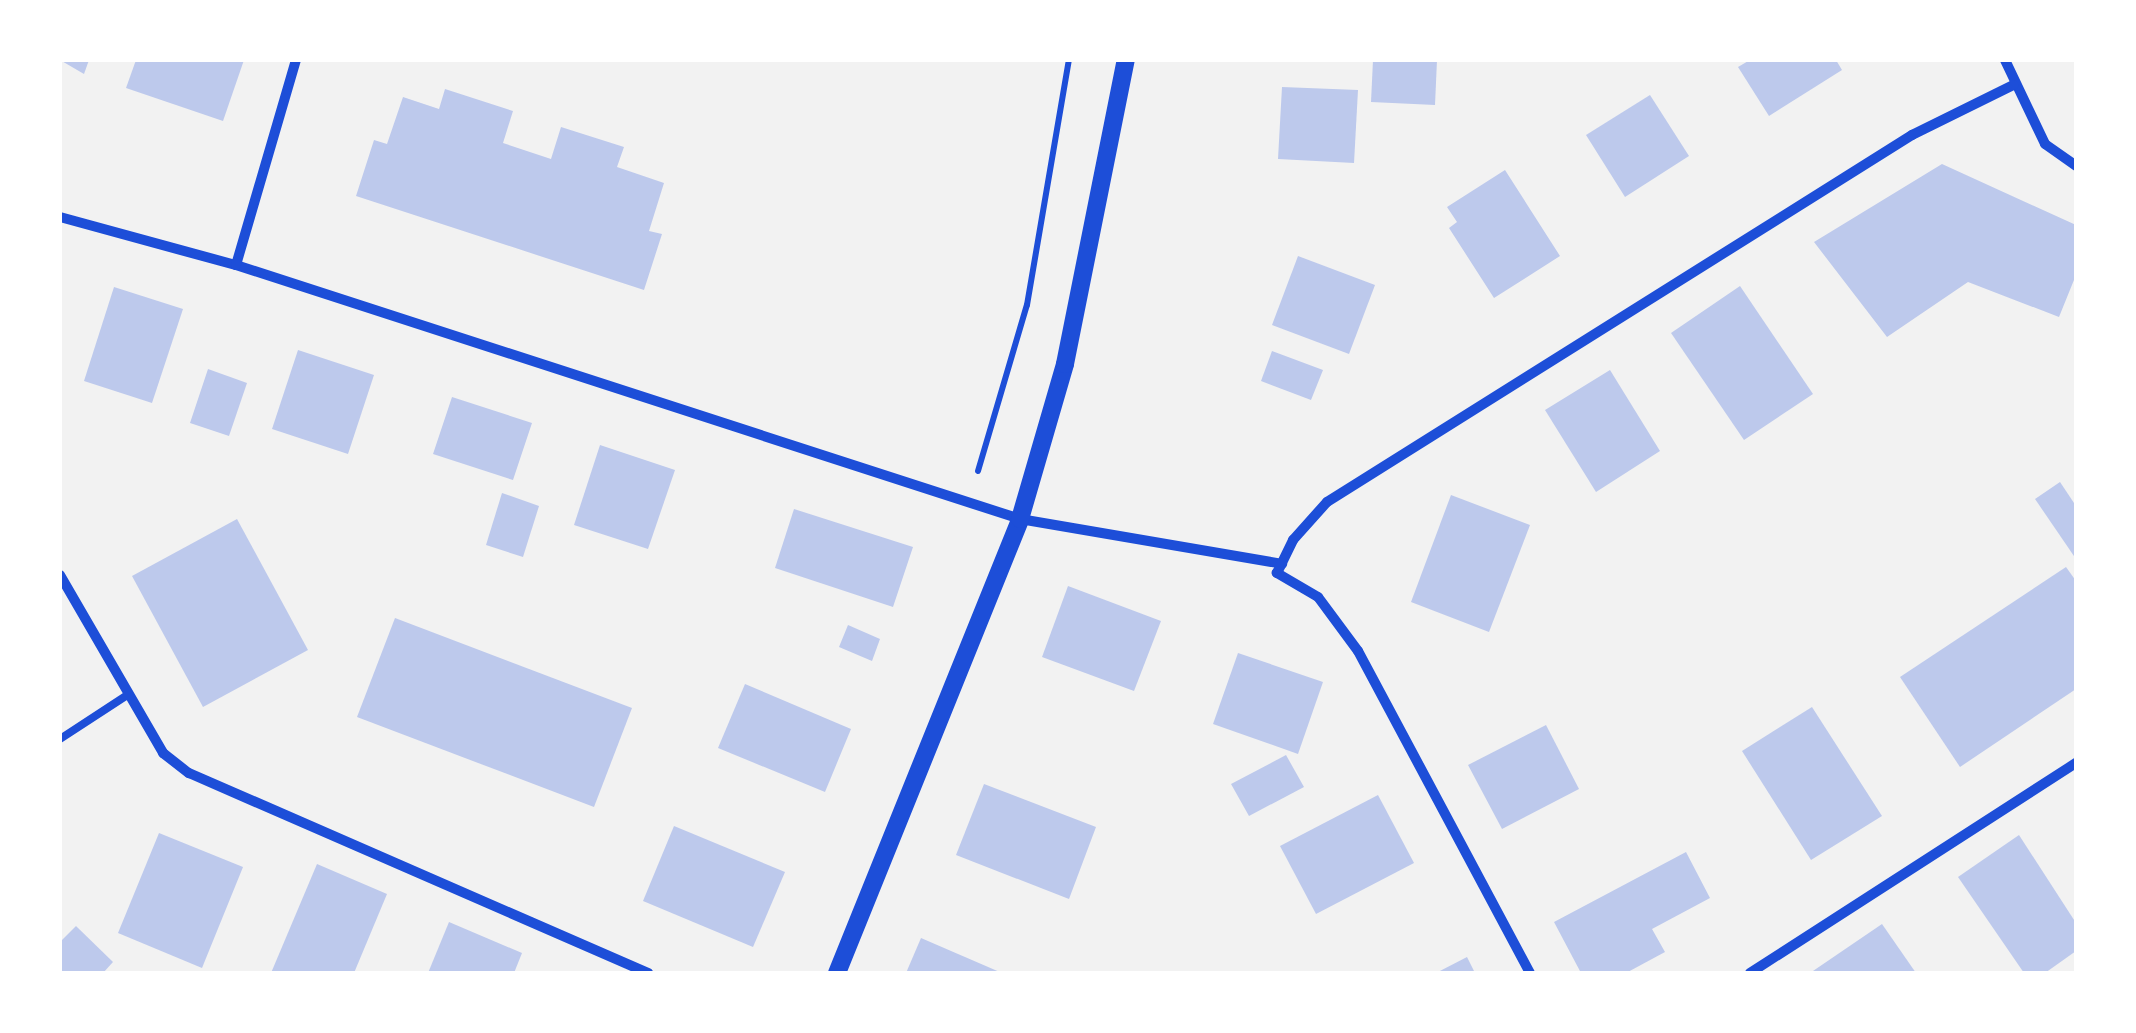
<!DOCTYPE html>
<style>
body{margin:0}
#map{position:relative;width:2136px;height:1033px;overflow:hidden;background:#f2f2f2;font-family:"DM Sans",sans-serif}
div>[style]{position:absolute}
.building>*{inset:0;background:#bdc9ec}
.path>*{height:6px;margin:-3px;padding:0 3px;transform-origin:3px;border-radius:3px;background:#1d4ed8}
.service>*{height:8px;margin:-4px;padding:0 4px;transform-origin:4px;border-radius:4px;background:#1d4ed8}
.minor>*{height:10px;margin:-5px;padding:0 5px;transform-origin:5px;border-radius:5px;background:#1d4ed8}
.tertiary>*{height:18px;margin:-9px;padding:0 9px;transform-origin:9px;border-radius:9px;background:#1d4ed8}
span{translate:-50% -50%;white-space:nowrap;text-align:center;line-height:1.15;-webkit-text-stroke:10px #fff;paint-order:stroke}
.frame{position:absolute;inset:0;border:62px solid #fff;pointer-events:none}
</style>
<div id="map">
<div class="building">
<div style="clip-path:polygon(60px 60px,89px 60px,84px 74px)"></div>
<div style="clip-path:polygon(136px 60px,244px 60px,223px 121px,126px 88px)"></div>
<div style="clip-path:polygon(1373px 60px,1437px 60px,1435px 105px,1371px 102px)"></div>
<div style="clip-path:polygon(1750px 60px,1836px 60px,1842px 70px,1769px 116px,1738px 67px)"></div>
<div style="clip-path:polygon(1282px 87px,1358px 90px,1354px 163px,1278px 159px)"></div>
<div style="clip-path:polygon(445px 89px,513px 111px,503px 143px,551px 159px,561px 127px,624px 147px,617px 167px,664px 183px,649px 231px,662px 234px,644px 290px,356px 196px,374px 140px,387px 144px,403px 97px,439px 109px)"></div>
<div style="clip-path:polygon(1650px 95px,1689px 156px,1625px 197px,1586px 135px)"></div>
<div style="clip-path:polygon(1942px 164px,2076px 225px,2076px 275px,2059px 317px,1968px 282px,1887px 337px,1814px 242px)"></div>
<div style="clip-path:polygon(1505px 170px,1560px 256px,1494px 298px,1449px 228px,1457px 222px,1447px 207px)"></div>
<div style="clip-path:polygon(1298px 256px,1375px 285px,1349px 354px,1272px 325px)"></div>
<div style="clip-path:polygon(1740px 286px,1813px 394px,1744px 440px,1671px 333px)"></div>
<div style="clip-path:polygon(114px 287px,183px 309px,152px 403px,84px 381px)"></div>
<div style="clip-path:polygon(298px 350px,374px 375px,348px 454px,272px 429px)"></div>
<div style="clip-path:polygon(1272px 351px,1323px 370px,1311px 400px,1261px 381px)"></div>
<div style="clip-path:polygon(208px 369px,247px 383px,229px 436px,190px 423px)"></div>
<div style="clip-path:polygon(1610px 370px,1660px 451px,1596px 492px,1545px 410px)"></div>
<div style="clip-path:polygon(452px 397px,532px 423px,513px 480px,433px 454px)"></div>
<div style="clip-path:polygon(600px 445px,675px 470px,648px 549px,574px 525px)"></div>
<div style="clip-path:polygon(2060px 482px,2076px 506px,2076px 559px,2035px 499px)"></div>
<div style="clip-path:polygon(502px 493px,539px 506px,523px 557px,486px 545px)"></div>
<div style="clip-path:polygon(1451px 495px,1530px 525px,1489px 632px,1411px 602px)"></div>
<div style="clip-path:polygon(794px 509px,913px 547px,893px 607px,775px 568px)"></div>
<div style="clip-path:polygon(237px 519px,308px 650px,203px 707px,132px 576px)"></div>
<div style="clip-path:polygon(2066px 567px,2076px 581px,2076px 689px,1960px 767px,1900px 677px)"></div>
<div style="clip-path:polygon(1068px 586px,1161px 621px,1134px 691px,1042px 657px)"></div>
<div style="clip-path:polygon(395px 618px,632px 708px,594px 807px,357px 717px)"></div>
<div style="clip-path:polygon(848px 625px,880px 639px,872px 661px,839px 647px)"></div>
<div style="clip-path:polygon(1238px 653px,1323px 682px,1298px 754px,1213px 724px)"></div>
<div style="clip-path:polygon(745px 684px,851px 729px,825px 792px,718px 748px)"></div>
<div style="clip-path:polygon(1812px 707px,1882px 816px,1811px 860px,1742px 751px)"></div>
<div style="clip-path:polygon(1546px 725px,1579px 789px,1502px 829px,1468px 765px)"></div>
<div style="clip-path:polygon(1286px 755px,1304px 787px,1249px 816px,1231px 784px)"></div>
<div style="clip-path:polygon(984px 784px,1096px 827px,1069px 899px,956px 855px)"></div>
<div style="clip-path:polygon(1378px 795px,1414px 863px,1316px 914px,1280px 846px)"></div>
<div style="clip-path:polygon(674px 826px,785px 872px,753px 947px,643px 901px)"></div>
<div style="clip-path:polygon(159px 833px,243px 867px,202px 968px,118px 933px)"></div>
<div style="clip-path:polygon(2019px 835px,2076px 923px,2076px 951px,2045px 973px,2024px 973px,1958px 877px)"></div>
<div style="clip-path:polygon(1686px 852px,1710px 898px,1652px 929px,1665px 952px,1626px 973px,1581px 973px,1554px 922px)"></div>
<div style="clip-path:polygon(317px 864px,387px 894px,354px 973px,271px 973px)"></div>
<div style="clip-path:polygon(449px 922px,522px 953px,514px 973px,428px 973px)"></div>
<div style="clip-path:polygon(1882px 924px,1916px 973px,1810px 973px)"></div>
<div style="clip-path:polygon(76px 926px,113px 962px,103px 973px,60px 973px,60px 942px)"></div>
<div style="clip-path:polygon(921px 938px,1002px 973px,906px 973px)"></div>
<div style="clip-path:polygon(1467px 957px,1475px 973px,1436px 973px)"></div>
</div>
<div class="path">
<div style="left:978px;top:471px;width:173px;rotate:-73.6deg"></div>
<div style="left:1027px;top:305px;width:249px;rotate:-80.3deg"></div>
</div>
<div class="service">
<div style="left:60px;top:739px;width:82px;rotate:-33.1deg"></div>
</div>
<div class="minor">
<div style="left:2005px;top:60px;width:93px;rotate:64.5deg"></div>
<div style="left:2045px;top:144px;width:38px;rotate:35deg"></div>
<div style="left:60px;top:217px;width:182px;rotate:15.3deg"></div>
<div style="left:236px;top:265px;width:824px;rotate:17.95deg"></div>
<div style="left:1020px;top:519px;width:266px;rotate:9.7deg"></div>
<div style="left:236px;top:265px;width:214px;rotate:-73.7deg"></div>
<div style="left:60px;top:575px;width:206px;rotate:59.9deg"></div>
<div style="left:163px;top:753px;width:33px;rotate:38deg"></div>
<div style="left:189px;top:773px;width:501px;rotate:23.54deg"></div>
<div style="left:1530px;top:973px;width:365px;rotate:-118.1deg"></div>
<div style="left:1358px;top:651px;width:67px;rotate:-126.5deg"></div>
<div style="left:1318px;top:597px;width:48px;rotate:-149.7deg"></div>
<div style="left:1277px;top:573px;width:37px;rotate:-64deg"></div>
<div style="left:1293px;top:540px;width:51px;rotate:-48.2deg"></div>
<div style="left:1327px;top:502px;width:691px;rotate:-32.1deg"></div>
<div style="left:1912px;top:135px;width:113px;rotate:-26.3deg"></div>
<div style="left:1750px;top:973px;width:388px;rotate:-32.8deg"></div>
</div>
<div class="tertiary">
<div style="left:837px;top:973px;width:489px;rotate:-68deg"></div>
<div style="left:1020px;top:519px;width:161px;rotate:-73.8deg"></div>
<div style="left:1065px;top:364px;width:310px;rotate:-78.7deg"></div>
</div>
<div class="frame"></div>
</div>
